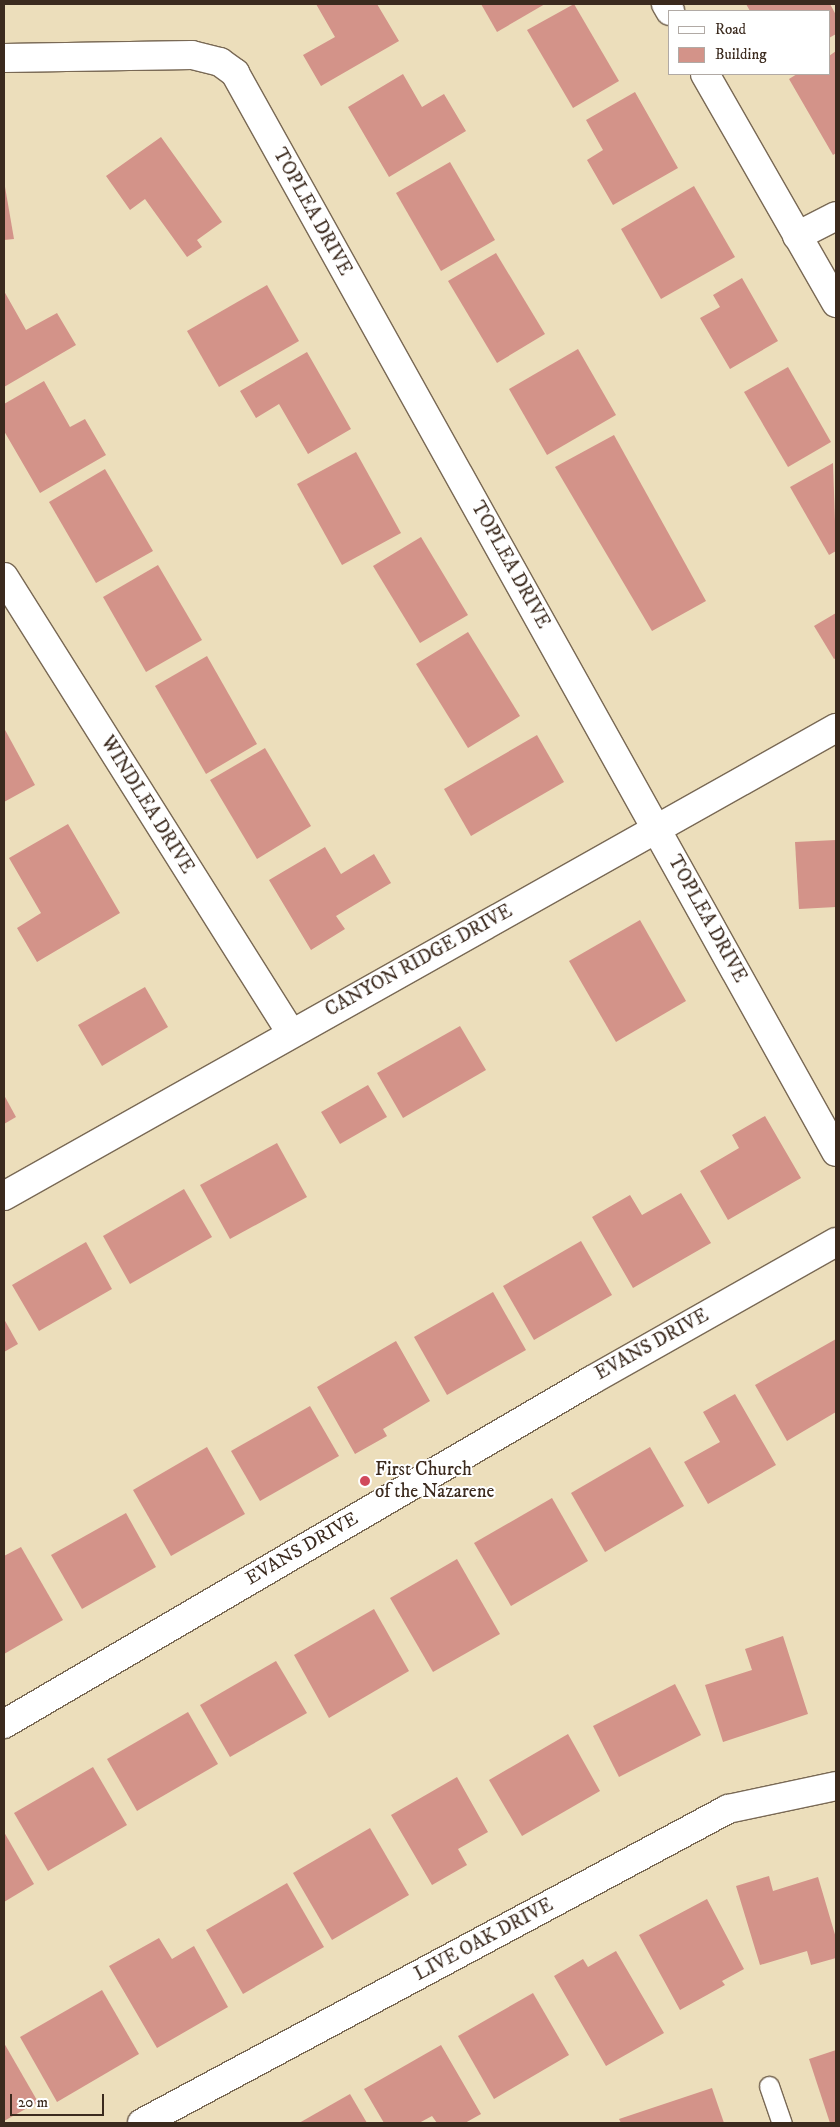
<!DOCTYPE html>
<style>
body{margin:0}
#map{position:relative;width:840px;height:2127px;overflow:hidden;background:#ecdebb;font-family:"IM FELL DW Pica",serif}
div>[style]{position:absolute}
.building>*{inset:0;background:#d39389}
.roads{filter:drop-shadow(1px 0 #796955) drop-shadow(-1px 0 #796955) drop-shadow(0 1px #796955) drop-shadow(0 -1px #796955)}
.service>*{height:19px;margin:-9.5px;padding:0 9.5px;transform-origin:9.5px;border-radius:9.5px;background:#fff}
.minor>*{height:28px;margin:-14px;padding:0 14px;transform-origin:14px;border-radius:14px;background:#fff}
.dots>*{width:14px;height:14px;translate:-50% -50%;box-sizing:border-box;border:2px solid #fff;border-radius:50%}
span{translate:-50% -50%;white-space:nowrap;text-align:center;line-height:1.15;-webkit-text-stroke:4px #fff;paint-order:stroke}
.street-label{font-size:19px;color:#3b2a1e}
.poi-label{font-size:19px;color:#3b2a1e}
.left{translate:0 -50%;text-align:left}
.frame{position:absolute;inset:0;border:5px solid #3b2a1e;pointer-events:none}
.legend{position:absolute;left:668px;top:10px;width:162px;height:65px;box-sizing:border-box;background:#fff;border:1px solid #b1aaa5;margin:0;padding:6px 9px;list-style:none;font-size:15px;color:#3b2a1e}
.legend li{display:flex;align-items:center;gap:10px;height:25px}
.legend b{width:25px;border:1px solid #b1aaa5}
.scale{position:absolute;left:10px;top:2094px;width:94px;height:22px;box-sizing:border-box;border:2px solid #3b2a1e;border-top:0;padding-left:6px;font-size:15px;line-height:18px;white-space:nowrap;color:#3b2a1e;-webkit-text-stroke:4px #fff;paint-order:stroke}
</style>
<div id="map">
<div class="building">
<div style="clip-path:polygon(316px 4px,377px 4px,399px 41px,321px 86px,303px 55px,335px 37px)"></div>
<div style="clip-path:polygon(481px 4px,545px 4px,497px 32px)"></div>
<div style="clip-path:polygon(574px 4px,619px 81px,573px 108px,527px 30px)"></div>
<div style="clip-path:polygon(746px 4px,830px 4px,836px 15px,836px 34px,829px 38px,829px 11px,750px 11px)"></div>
<div style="clip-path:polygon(836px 51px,836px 153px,833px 155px,789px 79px,797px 74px,829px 74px,829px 56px)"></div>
<div style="clip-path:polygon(403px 74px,422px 107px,444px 94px,466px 131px,389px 177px,348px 107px)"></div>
<div style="clip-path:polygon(635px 92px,678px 168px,613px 205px,587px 160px,603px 150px,586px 120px)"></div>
<div style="clip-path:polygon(161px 137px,222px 222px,197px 240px,202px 247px,187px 257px,145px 199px,130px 210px,106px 176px)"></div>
<div style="clip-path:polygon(450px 162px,495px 240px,441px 271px,396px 193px)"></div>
<div style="clip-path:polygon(4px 181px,14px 239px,4px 240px)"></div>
<div style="clip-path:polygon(694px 186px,735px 257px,661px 299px,621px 229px)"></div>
<div style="clip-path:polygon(496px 253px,545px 334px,497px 363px,448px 281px)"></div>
<div style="clip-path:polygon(742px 278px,778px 341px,730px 369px,700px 318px,720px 307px,713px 295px)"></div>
<div style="clip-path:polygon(267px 285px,299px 341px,219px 387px,187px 331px)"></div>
<div style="clip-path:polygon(4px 291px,26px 330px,57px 313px,76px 345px,4px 387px)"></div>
<div style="clip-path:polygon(578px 349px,616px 415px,547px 455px,509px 389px)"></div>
<div style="clip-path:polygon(307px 352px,351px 429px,308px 454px,279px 404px,256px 418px,240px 391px)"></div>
<div style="clip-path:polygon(788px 367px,831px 442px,788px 467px,744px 392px)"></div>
<div style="clip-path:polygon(44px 381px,70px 427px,85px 419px,106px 455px,40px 493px,4px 431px,4px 404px)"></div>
<div style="clip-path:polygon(614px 435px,706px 601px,652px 631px,555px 467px)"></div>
<div style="clip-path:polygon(356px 452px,401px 533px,342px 565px,297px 484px)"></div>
<div style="clip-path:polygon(833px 463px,836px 551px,829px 555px,790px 487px)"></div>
<div style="clip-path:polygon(105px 469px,153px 551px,96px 583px,49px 502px)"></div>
<div style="clip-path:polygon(421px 537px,468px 615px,420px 643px,373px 566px)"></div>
<div style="clip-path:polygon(158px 565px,202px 640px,146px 672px,103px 597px)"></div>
<div style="clip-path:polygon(836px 613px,836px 658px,834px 659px,814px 626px)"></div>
<div style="clip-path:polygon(468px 632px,520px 716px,468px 748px,416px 664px)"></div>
<div style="clip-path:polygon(207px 656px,257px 744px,206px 774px,155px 686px)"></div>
<div style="clip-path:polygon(4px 728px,35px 785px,4px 802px)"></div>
<div style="clip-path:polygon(537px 735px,564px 782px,471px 836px,444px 789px)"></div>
<div style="clip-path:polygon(265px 748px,311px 826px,257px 859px,210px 780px)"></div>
<div style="clip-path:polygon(68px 824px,120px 913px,37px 962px,17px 928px,41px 913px,9px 858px)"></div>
<div style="clip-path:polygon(836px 840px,836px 907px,799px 909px,795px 842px)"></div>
<div style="clip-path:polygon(325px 847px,341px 874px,374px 854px,391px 883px,336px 916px,345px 929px,311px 950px,269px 880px)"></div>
<div style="clip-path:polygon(640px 920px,686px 1001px,616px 1042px,569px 961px)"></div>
<div style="clip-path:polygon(145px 987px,168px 1027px,102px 1066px,78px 1025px)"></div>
<div style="clip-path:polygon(460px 1026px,486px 1070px,403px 1118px,377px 1073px)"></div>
<div style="clip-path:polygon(368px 1085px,387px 1117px,340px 1144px,321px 1112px)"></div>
<div style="clip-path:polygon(4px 1095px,16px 1117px,4px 1124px)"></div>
<div style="clip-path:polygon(765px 1116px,801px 1178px,728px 1220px,700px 1171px,739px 1148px,732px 1135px)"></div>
<div style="clip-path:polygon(277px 1143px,307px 1197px,230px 1239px,200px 1185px)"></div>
<div style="clip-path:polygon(184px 1189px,212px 1237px,130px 1284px,103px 1236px)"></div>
<div style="clip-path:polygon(681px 1193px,711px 1243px,633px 1288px,592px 1217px,630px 1195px,642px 1215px)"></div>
<div style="clip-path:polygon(581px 1241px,612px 1295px,534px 1340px,503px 1286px)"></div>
<div style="clip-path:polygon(86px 1242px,112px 1289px,39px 1331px,12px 1285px)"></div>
<div style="clip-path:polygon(493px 1292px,526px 1350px,447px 1395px,414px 1337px)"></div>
<div style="clip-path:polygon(4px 1319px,18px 1344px,4px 1352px)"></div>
<div style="clip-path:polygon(836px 1339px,836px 1412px,787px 1441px,755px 1385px)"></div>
<div style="clip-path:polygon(396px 1341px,430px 1401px,383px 1429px,387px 1436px,355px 1454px,317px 1387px)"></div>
<div style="clip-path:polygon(735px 1394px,776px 1465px,708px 1504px,684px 1462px,720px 1442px,703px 1412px)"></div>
<div style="clip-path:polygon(310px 1406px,339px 1456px,260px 1501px,231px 1451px)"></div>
<div style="clip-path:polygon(207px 1447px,245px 1514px,171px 1556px,133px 1490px)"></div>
<div style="clip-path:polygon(650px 1447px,684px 1506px,605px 1552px,571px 1493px)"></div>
<div style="clip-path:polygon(552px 1498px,588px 1561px,511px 1606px,474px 1543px)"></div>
<div style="clip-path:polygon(126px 1513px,156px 1567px,82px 1609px,51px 1555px)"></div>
<div style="clip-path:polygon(21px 1547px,63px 1620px,4px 1654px,4px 1556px)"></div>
<div style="clip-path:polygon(457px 1559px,500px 1634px,433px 1672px,390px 1598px)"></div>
<div style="clip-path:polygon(374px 1609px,409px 1671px,329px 1718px,294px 1655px)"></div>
<div style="clip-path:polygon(783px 1636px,808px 1714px,723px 1742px,705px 1685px,752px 1670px,745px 1649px)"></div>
<div style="clip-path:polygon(276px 1661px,307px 1713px,230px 1757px,200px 1705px)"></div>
<div style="clip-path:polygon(675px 1684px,701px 1735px,619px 1777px,593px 1726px)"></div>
<div style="clip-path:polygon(188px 1712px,218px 1764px,137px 1811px,107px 1759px)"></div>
<div style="clip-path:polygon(568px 1734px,600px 1791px,522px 1836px,489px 1780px)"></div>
<div style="clip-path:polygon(93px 1767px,127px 1825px,48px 1871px,14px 1813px)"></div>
<div style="clip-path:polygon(457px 1777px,488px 1832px,458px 1849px,467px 1865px,432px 1885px,391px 1815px)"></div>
<div style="clip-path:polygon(370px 1828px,409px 1895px,332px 1940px,293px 1873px)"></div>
<div style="clip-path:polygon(4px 1832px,34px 1884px,4px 1902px)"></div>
<div style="clip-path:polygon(769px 1876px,773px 1891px,818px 1877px,836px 1938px,836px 1958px,811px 1965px,807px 1951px,760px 1965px,736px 1886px)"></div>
<div style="clip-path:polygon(287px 1883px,324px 1947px,243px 1994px,206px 1930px)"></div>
<div style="clip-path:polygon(707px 1899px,744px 1969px,722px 1981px,725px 1985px,680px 2010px,639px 1935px)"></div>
<div style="clip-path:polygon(159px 1938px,172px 1959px,194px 1946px,228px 2007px,157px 2048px,109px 1966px)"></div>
<div style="clip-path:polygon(616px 1951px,664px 2033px,606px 2066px,554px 1976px,583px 1959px,588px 1967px)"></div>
<div style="clip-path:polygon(102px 1990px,139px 2054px,57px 2102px,20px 2037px)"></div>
<div style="clip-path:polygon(533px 1993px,569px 2055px,494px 2099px,458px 2036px)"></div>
<div style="clip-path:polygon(4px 2043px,38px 2102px,4px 2121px)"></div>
<div style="clip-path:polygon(441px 2045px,481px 2114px,465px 2123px,437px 2123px,432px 2116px,419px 2123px,384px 2123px,364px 2089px)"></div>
<div style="clip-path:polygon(836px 2050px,836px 2123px,830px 2123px,809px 2059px)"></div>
<div style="clip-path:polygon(712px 2088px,724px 2123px,621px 2123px,619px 2119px)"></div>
<div style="clip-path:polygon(350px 2094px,367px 2123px,299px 2123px)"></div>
</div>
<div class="roads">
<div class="service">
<div style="left:769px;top:2086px;width:39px;rotate:71deg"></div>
</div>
<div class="minor">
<div style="left:666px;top:4px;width:8px;rotate:60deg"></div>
<div style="left:4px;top:58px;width:188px;rotate:-0.9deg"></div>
<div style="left:192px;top:55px;width:29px;rotate:14deg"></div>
<div style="left:220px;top:62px;width:19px;rotate:36deg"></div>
<div style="left:235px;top:73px;width:1235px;rotate:60.88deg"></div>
<div style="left:705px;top:74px;width:264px;rotate:60.2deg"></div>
<div style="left:797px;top:236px;width:44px;rotate:-27.1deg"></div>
<div style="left:4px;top:577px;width:539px;rotate:57.81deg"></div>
<div style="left:4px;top:1196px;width:955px;rotate:-29.36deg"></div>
<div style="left:4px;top:1724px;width:681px;rotate:-30.33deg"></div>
<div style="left:592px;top:1380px;width:280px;rotate:-29.5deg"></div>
<div style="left:142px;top:2123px;width:665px;rotate:-28.18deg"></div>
<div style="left:728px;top:1809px;width:110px;rotate:-12deg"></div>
</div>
</div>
<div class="dots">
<div style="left:365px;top:1481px;background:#d1495b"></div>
</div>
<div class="street-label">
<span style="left:312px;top:212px;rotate:61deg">TOPLEA DRIVE</span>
<span style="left:510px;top:565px;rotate:61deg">TOPLEA DRIVE</span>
<span style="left:147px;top:805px;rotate:58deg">WINDLEA DRIVE</span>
<span style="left:707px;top:919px;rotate:61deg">TOPLEA DRIVE</span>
<span style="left:419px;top:961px;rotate:-29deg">CANYON RIDGE DRIVE</span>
<span style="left:652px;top:1345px;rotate:-29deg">EVANS DRIVE</span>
<span style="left:302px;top:1549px;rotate:-30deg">EVANS DRIVE</span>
<span style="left:484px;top:1940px;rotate:-28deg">LIVE OAK DRIVE</span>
</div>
<div class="poi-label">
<span class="left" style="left:375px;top:1481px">First Church<br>of the Nazarene</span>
</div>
<div class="frame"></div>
<ul class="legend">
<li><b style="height:6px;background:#fff"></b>Road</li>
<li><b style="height:14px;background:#d39389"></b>Building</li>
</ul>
<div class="scale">20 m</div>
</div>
